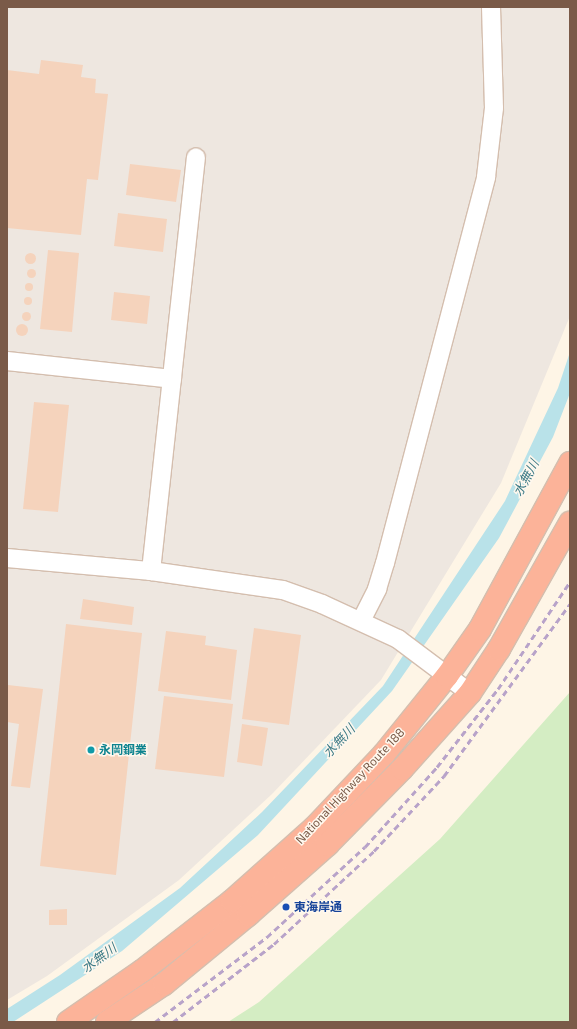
<!DOCTYPE html>
<meta charset="utf-8">
<style>
body{margin:0}
#map{position:relative;width:577px;height:1029px;overflow:hidden;background:#fef5e6;font-family:"Exo 2","Noto Sans JP",sans-serif}
div>[style]{position:absolute}
.industrial>*{inset:0;background:#eee7e0}
.green>*{inset:0;background:#d4edc3}
.water>*{inset:0;background:#b9e2e9}
.building>*{inset:0;background:#f5d3bc}
.round{border-radius:50%}
.roads{filter:drop-shadow(1px 0 #d4beae) drop-shadow(-1px 0 #d4beae) drop-shadow(0 1px #d4beae) drop-shadow(0 -1px #d4beae)}
.minor>*{height:18px;margin:-9px;padding:0 9px;transform-origin:9px;border-radius:9px;background:#fff}
.highway>*{height:22px;margin:-11px;padding:0 11px;transform-origin:11px;border-radius:11px;background:#fcb399}
.rail>*{height:3px;margin-top:-1.5px;transform-origin:0;background:repeating-linear-gradient(90deg,#b8a3c9 0 6px,transparent 0 10px)}
.dots>*{width:11px;height:11px;translate:-50% -50%;box-sizing:border-box;border:2px solid #fff8ee;border-radius:50%}
span{translate:-50% -50%;white-space:nowrap;text-align:center;line-height:1.15;-webkit-text-stroke:3px #fff8ee;paint-order:stroke}
.culture-label{font-size:12px;color:#0d838f;font-weight:700}
.left{translate:0 -50%;text-align:left}
.street-label{font-size:12px;color:#7a5a48}
.transit-label{font-size:12px;color:#164399;font-weight:700}
.water-label{font-size:13px;color:#3d7b87;font-style:italic}
.frame{position:absolute;inset:0;border:8px solid #7a5a48;pointer-events:none}
</style>
<div id="map">
<div class="industrial">
<div style="clip-path:polygon(7px 7px,570px 7px,570px 316px,501px 483px,381px 680px,272px 794px,179px 880px,47px 976px,7px 1000px)"></div>
</div>
<div class="green">
<div style="clip-path:polygon(570px 692px,570px 1022px,228px 1022px,259px 1002px,440px 839px)"></div>
</div>
<div class="water">
<div style="clip-path:polygon(570px 352px,570px 393px,553px 437px,499px 538px,392px 691px,258px 835px,122px 951px,13px 1022px,7px 1022px,7px 1009px,60px 975px,180px 888px,262px 812px,383px 686px,505px 501px,558px 388px)"></div>
</div>
<div class="building">
<div style="clip-path:polygon(41px 60px,83px 65px,81px 77px,96px 79px,95px 93px,108px 94px,98px 180px,87px 179px,81px 235px,7px 228px,7px 70px,39px 74px)"></div>
<div style="clip-path:polygon(130px 164px,181px 170px,176px 202px,126px 195px)"></div>
<div style="clip-path:polygon(118px 213px,167px 219px,163px 252px,114px 246px)"></div>
<div style="clip-path:polygon(48px 250px,79px 253px,72px 332px,40px 329px)"></div>
<div class="round" style="left:24.5px;top:252.5px;width:11px;height:11px"></div>
<div class="round" style="left:26.5px;top:268.5px;width:9px;height:9px"></div>
<div class="round" style="left:25px;top:283px;width:8px;height:8px"></div>
<div style="clip-path:polygon(114px 292px,150px 296px,147px 324px,111px 320px)"></div>
<div class="round" style="left:24px;top:297px;width:8px;height:8px"></div>
<div class="round" style="left:21.5px;top:311.5px;width:9px;height:9px"></div>
<div class="round" style="left:16px;top:324px;width:12px;height:12px"></div>
<div style="clip-path:polygon(34px 402px,69px 405px,58px 512px,23px 509px)"></div>
<div style="clip-path:polygon(83px 599px,134px 607px,132px 625px,80px 619px)"></div>
<div style="clip-path:polygon(66px 624px,142px 633px,116px 875px,40px 866px)"></div>
<div style="clip-path:polygon(254px 628px,301px 635px,289px 725px,242px 719px)"></div>
<div style="clip-path:polygon(166px 631px,206px 636px,205px 645px,237px 650px,231px 700px,158px 691px)"></div>
<div style="clip-path:polygon(8px 685px,43px 689px,30px 788px,11px 786px,19px 724px,7px 722px)"></div>
<div style="clip-path:polygon(164px 696px,233px 704px,224px 777px,155px 769px)"></div>
<div style="clip-path:polygon(242px 724px,268px 728px,262px 766px,237px 762px)"></div>
<div style="clip-path:polygon(67px 909px,67px 925px,49px 925px,49px 910px)"></div>
</div>
<div class="roads">
<div class="minor">
<div style="left:7px;top:361px;width:166px;rotate:6.2deg"></div>
<div style="left:7px;top:558px;width:145px;rotate:5.2deg"></div>
<div style="left:151px;top:571px;width:133px;rotate:8.2deg"></div>
<div style="left:283px;top:590px;width:41px;rotate:19.7deg"></div>
<div style="left:322px;top:604px;width:84px;rotate:24.7deg"></div>
<div style="left:398px;top:639px;width:90px;rotate:36.9deg"></div>
<div style="left:151px;top:571px;width:416px;rotate:-83.8deg"></div>
<div style="left:361px;top:621px;width:36px;rotate:-63deg"></div>
<div style="left:377px;top:589px;width:27px;rotate:-73deg"></div>
<div style="left:385px;top:563px;width:399px;rotate:-75.3deg"></div>
<div style="left:486px;top:177px;width:69px;rotate:-83.4deg"></div>
<div style="left:494px;top:108px;width:101px;rotate:-91.7deg"></div>
</div>
<div class="highway">
<div style="left:68px;top:1022px;width:90px;rotate:-34.6deg"></div>
<div style="left:142px;top:971px;width:114px;rotate:-37.9deg"></div>
<div style="left:232px;top:901px;width:110px;rotate:-41.7deg"></div>
<div style="left:314px;top:828px;width:102px;rotate:-46.6deg"></div>
<div style="left:384px;top:754px;width:100px;rotate:-51.1deg"></div>
<div style="left:447px;top:676px;width:57px;rotate:-54.9deg"></div>
<div style="left:480px;top:629px;width:189px;rotate:-61.5deg"></div>
<div style="left:107px;top:1022px;width:69px;rotate:-33.7deg"></div>
<div style="left:164px;top:984px;width:109px;rotate:-39.4deg"></div>
<div style="left:248px;top:915px;width:106px;rotate:-41.5deg"></div>
<div style="left:327px;top:845px;width:107px;rotate:-45.4deg"></div>
<div style="left:402px;top:769px;width:102px;rotate:-48.2deg"></div>
<div style="left:470px;top:693px;width:53px;rotate:-56.6deg"></div>
<div style="left:499px;top:649px;width:145px;rotate:-60.6deg"></div>
</div>
</div>
<div class="rail">
<div style="left:155px;top:1022px;width:141px;rotate:-37.2deg"></div>
<div style="left:267px;top:937px;width:133px;rotate:-42.6deg"></div>
<div style="left:365px;top:847px;width:108px;rotate:-48deg"></div>
<div style="left:437px;top:767px;width:99px;rotate:-52deg"></div>
<div style="left:498px;top:689px;width:129px;rotate:-56.1deg"></div>
<div style="left:173px;top:1022px;width:128px;rotate:-37.7deg"></div>
<div style="left:274px;top:944px;width:137px;rotate:-42.9deg"></div>
<div style="left:374px;top:851px;width:103px;rotate:-47deg"></div>
<div style="left:444px;top:776px;width:213px;rotate:-53.8deg"></div>
</div>
<div class="dots">
<div style="left:91px;top:750px;background:#0f9aa8"></div>
<div style="left:286px;top:907px;background:#1a4fb4"></div>
</div>
<div class="culture-label">
<span class="left" style="left:99px;top:750px">永岡鋼業</span>
</div>
<div class="street-label">
<span style="left:350px;top:786px;rotate:-47deg">National Highway Route 188</span>
</div>
<div class="transit-label">
<span class="left" style="left:294px;top:907px">東海岸通</span>
</div>
<div class="water-label">
<span style="left:526px;top:478px;rotate:-62deg">水無川</span>
<span style="left:339px;top:741px;rotate:-47deg">水無川</span>
<span style="left:99px;top:958px;rotate:-36deg">水無川</span>
</div>
<div class="frame"></div>
</div>
